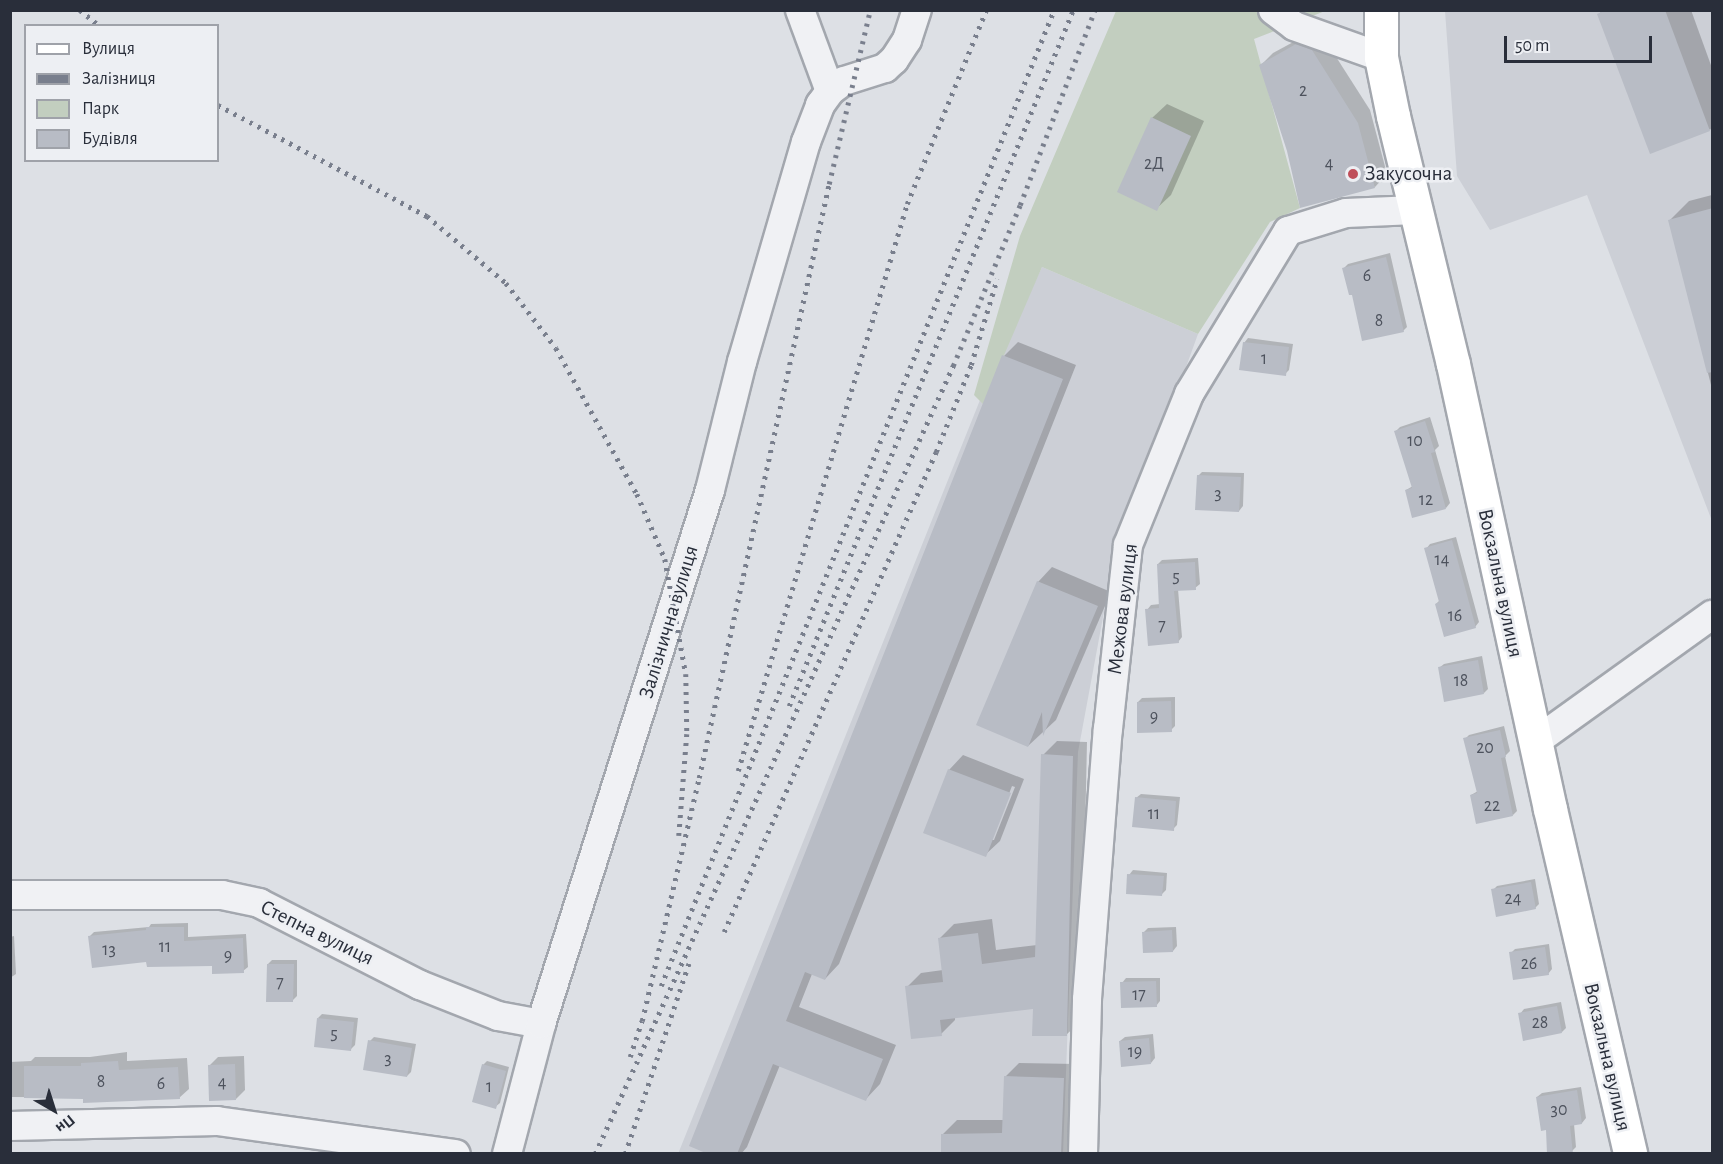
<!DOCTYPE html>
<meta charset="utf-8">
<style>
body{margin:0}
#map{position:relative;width:1723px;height:1164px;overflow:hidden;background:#dde0e5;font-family:"Alegreya Sans",sans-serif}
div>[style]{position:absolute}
.built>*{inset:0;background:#cccfd6}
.green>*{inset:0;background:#c2cebf}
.shadow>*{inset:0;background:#0003}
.building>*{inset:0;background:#b8bcc5}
.roads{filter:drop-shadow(2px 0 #a3a7ae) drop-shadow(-2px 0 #a3a7ae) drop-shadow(0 2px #a3a7ae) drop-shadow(0 -2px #a3a7ae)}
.minor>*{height:28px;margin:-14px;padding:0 14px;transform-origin:14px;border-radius:14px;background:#f0f1f4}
.major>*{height:33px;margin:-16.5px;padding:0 16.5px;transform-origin:16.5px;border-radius:16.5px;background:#fff}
.rail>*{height:4.5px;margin-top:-2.25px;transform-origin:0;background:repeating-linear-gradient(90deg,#797f8d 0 3px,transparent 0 9px)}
.dots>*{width:16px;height:16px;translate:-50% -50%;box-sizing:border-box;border:3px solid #edeff3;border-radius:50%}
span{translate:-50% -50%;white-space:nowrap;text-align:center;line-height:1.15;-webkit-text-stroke:5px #edeff3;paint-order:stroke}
.number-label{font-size:18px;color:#4d525d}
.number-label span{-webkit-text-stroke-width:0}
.poi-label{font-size:21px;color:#292e3a}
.left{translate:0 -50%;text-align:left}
.street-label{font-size:21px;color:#292e3a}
.frame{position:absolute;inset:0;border:12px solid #292e3a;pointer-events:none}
.legend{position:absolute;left:24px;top:24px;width:195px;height:138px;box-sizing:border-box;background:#edeff3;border:2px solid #9fa2a9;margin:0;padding:8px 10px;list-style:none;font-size:18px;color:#292e3a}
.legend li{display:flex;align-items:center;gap:12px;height:30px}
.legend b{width:30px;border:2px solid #9fa2a9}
.north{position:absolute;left:24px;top:1080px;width:60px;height:60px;-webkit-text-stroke:4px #edeff3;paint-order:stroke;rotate:141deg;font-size:16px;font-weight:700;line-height:24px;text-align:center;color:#292e3a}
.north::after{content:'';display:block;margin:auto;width:21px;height:27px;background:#292e3a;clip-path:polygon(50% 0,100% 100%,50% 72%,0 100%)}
.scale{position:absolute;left:1504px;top:36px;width:148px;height:27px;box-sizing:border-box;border:3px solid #292e3a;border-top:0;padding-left:8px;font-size:18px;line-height:21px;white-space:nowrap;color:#292e3a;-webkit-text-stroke:4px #edeff3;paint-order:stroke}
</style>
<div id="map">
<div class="built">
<div style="clip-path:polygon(1445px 11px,1712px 11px,1712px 521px,1587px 195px,1490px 230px,1457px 176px)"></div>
<div style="clip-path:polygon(1042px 267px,1198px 334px,1111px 574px,1078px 752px,1063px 1153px,678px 1154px,980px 400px)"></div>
</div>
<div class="green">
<div style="clip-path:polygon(1116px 11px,1325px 11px,1254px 39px,1300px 208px,1270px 222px,1198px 334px,1042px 267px,983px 404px,974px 395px,1020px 236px)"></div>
</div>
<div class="shadow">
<div style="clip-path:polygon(1603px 10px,1691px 10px,1712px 68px,1712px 127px,1710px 130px,1599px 14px)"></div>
<div style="clip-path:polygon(1310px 33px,1324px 38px,1370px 110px,1387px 174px,1375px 187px,1288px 151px,1261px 65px,1273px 53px)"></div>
<div style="clip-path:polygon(1167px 104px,1204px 121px,1171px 195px,1156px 209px,1152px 118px)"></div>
<div style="clip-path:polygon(1712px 195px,1712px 389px,1670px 220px,1689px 201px)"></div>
<div style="clip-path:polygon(1390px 253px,1407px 327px,1403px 331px,1344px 268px,1348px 264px)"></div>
<div style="clip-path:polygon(1248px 338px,1293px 344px,1289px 370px,1285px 374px,1244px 343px)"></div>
<div style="clip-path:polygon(1018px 342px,1076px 365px,839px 964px,825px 979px,812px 974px,799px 1007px,896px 1045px,880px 1084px,866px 1099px,780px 1065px,747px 1147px,741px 1154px,712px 1154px,1004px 356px)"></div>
<div style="clip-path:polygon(1430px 417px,1439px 446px,1435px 450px,1450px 503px,1446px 508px,1406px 490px,1413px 486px,1396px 431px,1400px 427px)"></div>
<div style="clip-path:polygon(1202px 472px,1244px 473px,1243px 506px,1239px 511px,1198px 476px)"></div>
<div style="clip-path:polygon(1456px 537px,1479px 622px,1475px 627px,1436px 604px,1440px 600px,1426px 549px,1430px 544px)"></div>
<div style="clip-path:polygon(1198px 558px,1200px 584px,1195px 588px,1178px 589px,1182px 637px,1178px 642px,1147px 610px,1151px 605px,1160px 604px,1158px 564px,1162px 560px)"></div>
<div style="clip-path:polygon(1052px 567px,1111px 592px,1056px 720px,1028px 746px,1038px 582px)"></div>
<div style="clip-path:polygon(1482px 656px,1488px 689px,1484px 693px,1439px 668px,1444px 664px)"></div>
<div style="clip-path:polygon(1175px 697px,1175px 726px,1171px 730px,1138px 702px,1142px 698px)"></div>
<div style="clip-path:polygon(1504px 726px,1510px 751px,1505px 756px,1517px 811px,1513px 815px,1471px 795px,1478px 791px,1465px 739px,1469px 735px)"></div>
<div style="clip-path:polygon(1057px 741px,1087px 742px,1081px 1021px,1066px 1035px,1035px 1008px,955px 1017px,955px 1020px,941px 1034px,907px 987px,921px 973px,943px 970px,940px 938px,954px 924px,992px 919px,996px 950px,1037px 945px,1043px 755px)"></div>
<div style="clip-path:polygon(evenodd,963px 755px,1024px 779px,1000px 841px,985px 855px,949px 770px,963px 755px,1012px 786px,1015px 787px,994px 840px,991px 840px,1012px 786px)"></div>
<div style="clip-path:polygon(1141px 794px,1180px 797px,1177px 825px,1173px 829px,1136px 798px)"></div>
<div style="clip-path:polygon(1133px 870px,1167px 873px,1166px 890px,1162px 894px,1129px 875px)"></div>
<div style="clip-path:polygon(1535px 879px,1539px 904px,1535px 908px,1493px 890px,1497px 886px)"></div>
<div style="clip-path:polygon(188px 923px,188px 937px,246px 934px,248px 967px,243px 971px,214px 965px,148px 961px,90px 936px,94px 932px,149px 927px,151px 924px)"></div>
<div style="clip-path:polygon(1176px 927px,1177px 946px,1173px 951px,1144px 932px,1148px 928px)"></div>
<div style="clip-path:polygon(14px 936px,16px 974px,10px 978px,10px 937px)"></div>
<div style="clip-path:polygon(1549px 944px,1552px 969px,1548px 974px,1511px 953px,1515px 949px)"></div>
<div style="clip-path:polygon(272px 960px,297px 960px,297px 996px,292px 1001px,268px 964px)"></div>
<div style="clip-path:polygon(1126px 978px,1160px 978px,1160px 1001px,1156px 1006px,1122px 983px)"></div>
<div style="clip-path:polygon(1561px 1002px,1566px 1028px,1562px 1032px,1520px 1014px,1524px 1009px)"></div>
<div style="clip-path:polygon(322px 1014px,358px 1018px,355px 1045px,351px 1049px,318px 1018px)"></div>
<div style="clip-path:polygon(1153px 1034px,1155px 1058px,1151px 1063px,1120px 1041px,1125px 1037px)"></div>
<div style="clip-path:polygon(374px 1037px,416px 1044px,411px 1072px,407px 1076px,370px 1041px)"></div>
<div style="clip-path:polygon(127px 1052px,127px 1061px,187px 1058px,189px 1089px,179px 1098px,10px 1097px,10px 1062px,31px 1061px,35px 1057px,90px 1057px)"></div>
<div style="clip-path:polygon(244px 1056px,245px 1090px,236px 1099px,209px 1066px,218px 1057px)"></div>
<div style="clip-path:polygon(487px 1061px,509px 1067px,500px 1103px,495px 1107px,483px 1065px)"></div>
<div style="clip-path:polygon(1019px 1063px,1077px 1064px,1074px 1154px,943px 1154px,943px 1134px,957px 1120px,1004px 1120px,1005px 1077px)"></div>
<div style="clip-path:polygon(1581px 1087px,1586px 1118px,1582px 1123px,1574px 1124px,1576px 1147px,1572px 1151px,1547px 1128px,1537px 1097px,1542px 1093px)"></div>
</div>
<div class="building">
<div style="clip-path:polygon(1606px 10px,1665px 10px,1710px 131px,1650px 154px,1597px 14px)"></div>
<div style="clip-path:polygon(1296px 44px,1312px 50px,1358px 123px,1375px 188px,1300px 208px,1287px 151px,1259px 65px)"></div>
<div style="clip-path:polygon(1151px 117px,1191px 136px,1157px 211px,1117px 192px)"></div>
<div style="clip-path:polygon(1713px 208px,1713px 372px,1707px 373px,1668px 220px)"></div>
<div style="clip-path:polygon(1386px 257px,1404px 332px,1362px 341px,1352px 295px,1349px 295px,1342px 268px)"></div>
<div style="clip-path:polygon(1243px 342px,1289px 347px,1286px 376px,1239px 370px)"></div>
<div style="clip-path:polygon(1002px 355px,1063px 379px,825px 980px,805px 972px,786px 1021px,883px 1059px,866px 1101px,773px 1064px,737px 1154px,708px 1154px,689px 1146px)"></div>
<div style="clip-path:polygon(1425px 421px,1435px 452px,1431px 453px,1446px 509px,1412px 518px,1405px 490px,1412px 488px,1394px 431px)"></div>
<div style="clip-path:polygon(1197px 475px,1241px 477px,1239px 512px,1195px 510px)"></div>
<div style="clip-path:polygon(1452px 540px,1476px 628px,1444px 637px,1435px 604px,1439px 602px,1424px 548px)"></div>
<div style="clip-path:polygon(1195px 562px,1196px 590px,1174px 591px,1179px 643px,1148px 646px,1145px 609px,1159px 608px,1157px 564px)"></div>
<div style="clip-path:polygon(1037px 581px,1098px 606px,1043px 736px,1042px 712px,1028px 747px,976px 725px)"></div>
<div style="clip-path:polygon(1478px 660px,1484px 694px,1444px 702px,1438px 667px)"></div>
<div style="clip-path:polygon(1171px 701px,1172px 732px,1137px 733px,1137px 702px)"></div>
<div style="clip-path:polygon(1500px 730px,1506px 757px,1501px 758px,1513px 816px,1476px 824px,1470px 795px,1477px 793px,1463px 738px)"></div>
<div style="clip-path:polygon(1041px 754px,1073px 756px,1067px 1036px,1032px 1036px,1033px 1009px,940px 1020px,942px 1036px,911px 1039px,905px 986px,943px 982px,938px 938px,978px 933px,982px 964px,1035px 957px)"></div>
<div style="clip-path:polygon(948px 769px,1011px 793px,986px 857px,923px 833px)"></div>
<div style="clip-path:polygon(1135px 797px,1176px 801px,1174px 831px,1132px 827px)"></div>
<div style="clip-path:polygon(1127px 874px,1164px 876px,1162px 896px,1126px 894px)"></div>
<div style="clip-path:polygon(1531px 882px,1536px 909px,1496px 917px,1491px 889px)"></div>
<div style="clip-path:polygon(146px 927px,184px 927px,184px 941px,243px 938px,244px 973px,212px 974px,212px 966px,147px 967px,146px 962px,92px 968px,88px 936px,146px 930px)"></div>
<div style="clip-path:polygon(1172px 930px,1173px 952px,1143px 953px,1142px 932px)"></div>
<div style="clip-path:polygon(1545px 947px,1549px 975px,1513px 980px,1509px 952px)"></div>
<div style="clip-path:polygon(267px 964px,294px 964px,293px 1002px,266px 1002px)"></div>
<div style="clip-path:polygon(1156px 981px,1157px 1007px,1121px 1008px,1120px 982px)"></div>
<div style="clip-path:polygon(1557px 1006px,1562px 1033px,1523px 1041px,1518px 1013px)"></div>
<div style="clip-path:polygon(317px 1018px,354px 1022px,351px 1051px,314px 1047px)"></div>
<div style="clip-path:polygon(1149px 1038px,1151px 1064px,1121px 1067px,1119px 1041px)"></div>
<div style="clip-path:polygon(368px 1040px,412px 1048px,407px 1077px,363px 1070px)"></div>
<div style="clip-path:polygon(118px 1061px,119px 1070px,178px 1067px,180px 1099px,83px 1103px,83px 1099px,24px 1098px,24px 1066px,81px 1066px,81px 1063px)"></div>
<div style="clip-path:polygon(235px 1064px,236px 1100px,209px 1101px,208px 1065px)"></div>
<div style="clip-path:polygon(482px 1064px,506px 1071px,496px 1109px,472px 1102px)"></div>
<div style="clip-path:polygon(1004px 1076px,1064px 1078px,1061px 1154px,941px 1154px,941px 1134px,1002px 1133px)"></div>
<div style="clip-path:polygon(1577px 1090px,1582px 1124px,1570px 1126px,1573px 1154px,1547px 1154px,1546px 1130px,1541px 1131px,1536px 1097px)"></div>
</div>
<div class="roads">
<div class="minor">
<div style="left:800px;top:10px;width:86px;rotate:69.7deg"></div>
<div style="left:1273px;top:10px;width:26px;rotate:37deg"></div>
<div style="left:1294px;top:26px;width:92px;rotate:19.6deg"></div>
<div style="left:1535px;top:742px;width:218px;rotate:-35.7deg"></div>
<div style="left:10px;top:895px;width:212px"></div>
<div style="left:222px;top:895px;width:38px;rotate:12deg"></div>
<div style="left:259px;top:903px;width:181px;rotate:27deg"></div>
<div style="left:420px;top:985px;width:84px;rotate:21.7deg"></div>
<div style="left:498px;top:1016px;width:44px;rotate:10.5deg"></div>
<div style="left:10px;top:1126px;width:207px;rotate:-1.4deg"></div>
<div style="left:217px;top:1121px;width:241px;rotate:7.9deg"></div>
<div style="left:507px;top:1154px;width:134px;rotate:-75.3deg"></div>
<div style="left:541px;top:1024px;width:560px;rotate:-72.44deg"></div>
<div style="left:710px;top:490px;width:132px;rotate:-76deg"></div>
<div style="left:742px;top:362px;width:229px;rotate:-73.8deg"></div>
<div style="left:806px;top:142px;width:40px;rotate:-69deg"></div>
<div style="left:820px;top:105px;width:17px;rotate:-54deg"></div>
<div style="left:830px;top:91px;width:17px;rotate:-36deg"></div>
<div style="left:844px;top:81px;width:43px;rotate:-17.6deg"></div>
<div style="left:885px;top:68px;width:12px;rotate:-42deg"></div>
<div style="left:894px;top:60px;width:24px;rotate:-57deg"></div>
<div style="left:907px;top:40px;width:32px;rotate:-72deg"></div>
<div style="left:1083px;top:1154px;width:155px;rotate:-88.5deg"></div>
<div style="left:1087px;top:999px;width:271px;rotate:-85.6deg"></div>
<div style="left:1108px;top:729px;width:185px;rotate:-83.8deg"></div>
<div style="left:1128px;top:545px;width:163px;rotate:-68deg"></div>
<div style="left:1189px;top:394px;width:191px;rotate:-58.7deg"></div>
<div style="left:1288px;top:231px;width:61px;rotate:-17.2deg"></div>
<div style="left:1346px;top:213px;width:69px;rotate:-2.5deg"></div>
</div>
<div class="major">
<div style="left:1381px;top:10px;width:47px;rotate:90deg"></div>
<div style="left:1381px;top:57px;width:60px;rotate:78.5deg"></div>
<div style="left:1393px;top:116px;width:255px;rotate:76.4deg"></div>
<div style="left:1453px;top:364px;width:455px;rotate:77.7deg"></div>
<div style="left:1550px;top:809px;width:354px;rotate:76.9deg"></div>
</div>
</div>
<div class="rail">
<div style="left:80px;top:10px;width:26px;rotate:39deg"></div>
<div style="left:218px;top:105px;width:237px;rotate:28deg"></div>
<div style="left:427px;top:216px;width:104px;rotate:40.3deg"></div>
<div style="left:506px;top:283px;width:82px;rotate:52.4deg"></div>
<div style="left:556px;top:348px;width:167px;rotate:61deg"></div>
<div style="left:637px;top:494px;width:71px;rotate:66.7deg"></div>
<div style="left:665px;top:559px;width:117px;rotate:79.7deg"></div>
<div style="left:686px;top:674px;width:60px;rotate:89deg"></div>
<div style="left:687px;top:734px;width:102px;rotate:94.5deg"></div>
<div style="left:789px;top:706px;width:752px;rotate:-67.8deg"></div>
<div style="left:738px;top:771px;width:592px;rotate:-73.4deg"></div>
<div style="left:907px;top:204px;width:209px;rotate:-67.8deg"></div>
<div style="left:724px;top:932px;width:525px;rotate:-66.17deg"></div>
<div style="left:936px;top:452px;width:94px;rotate:-68.1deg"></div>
<div style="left:971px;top:365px;width:90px;rotate:-73.2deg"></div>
<div style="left:661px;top:986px;width:1052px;rotate:-68.07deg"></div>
<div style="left:630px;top:1057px;width:38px;rotate:-72deg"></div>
<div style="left:642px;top:1021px;width:250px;rotate:-76.8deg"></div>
<div style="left:699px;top:778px;width:608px;rotate:-77.66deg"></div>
<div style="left:829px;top:184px;width:179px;rotate:-76.7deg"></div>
<div style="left:595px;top:1154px;width:866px;rotate:-65.57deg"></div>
<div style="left:953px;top:366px;width:174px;rotate:-67.4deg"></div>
<div style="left:1020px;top:205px;width:209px;rotate:-69deg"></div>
<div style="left:625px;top:1154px;width:201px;rotate:-71.5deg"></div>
</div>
<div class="dots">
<div style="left:1353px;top:174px;background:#bf4e59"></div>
</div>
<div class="number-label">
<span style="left:1303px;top:91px">2</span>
<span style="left:1154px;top:164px">2Д</span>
<span style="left:1329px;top:164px">4</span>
<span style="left:1367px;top:276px">6</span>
<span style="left:1379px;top:321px">8</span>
<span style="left:1264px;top:359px">1</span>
<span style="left:1415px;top:441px">10</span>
<span style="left:1218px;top:494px">3</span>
<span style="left:1426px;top:500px">12</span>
<span style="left:1442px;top:560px">14</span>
<span style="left:1176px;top:577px">5</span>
<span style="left:1455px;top:616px">16</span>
<span style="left:1162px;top:626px">7</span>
<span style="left:1461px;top:681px">18</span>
<span style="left:1154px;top:717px">9</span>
<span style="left:1485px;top:748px">20</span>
<span style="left:1492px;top:806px">22</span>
<span style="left:1154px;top:814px">11</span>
<span style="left:1513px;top:899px">24</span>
<span style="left:165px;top:947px">11</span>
<span style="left:109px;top:950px">13</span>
<span style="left:228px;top:956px">9</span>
<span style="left:1529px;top:964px">26</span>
<span style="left:280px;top:983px">7</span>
<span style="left:1139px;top:995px">17</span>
<span style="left:1540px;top:1023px">28</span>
<span style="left:334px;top:1034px">5</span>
<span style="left:1135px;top:1052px">19</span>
<span style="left:388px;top:1059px">3</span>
<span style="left:101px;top:1082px">8</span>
<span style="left:222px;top:1083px">4</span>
<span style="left:161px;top:1084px">6</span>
<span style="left:489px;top:1087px">1</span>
<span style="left:1559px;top:1110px">30</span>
</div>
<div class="poi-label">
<span class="left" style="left:1365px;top:174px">Закусочна</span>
</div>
<div class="street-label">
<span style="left:1500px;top:583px;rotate:78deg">Вокзальна вулиця</span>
<span style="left:1123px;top:609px;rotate:-83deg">Межова вулиця</span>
<span style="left:669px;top:622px;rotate:-73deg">Залізнична вулиця</span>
<span style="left:317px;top:933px;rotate:26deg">Степна вулиця</span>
<span style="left:1607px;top:1057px;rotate:77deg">Вокзальна вулиця</span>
</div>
<div class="frame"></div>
<ul class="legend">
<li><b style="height:8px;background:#fff"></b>Вулиця</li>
<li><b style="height:8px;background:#797f8d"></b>Залізниця</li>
<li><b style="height:16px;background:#c2cebf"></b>Парк</li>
<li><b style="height:16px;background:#b8bcc5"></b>Будівля</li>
</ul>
<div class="north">Пн</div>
<div class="scale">50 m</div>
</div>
